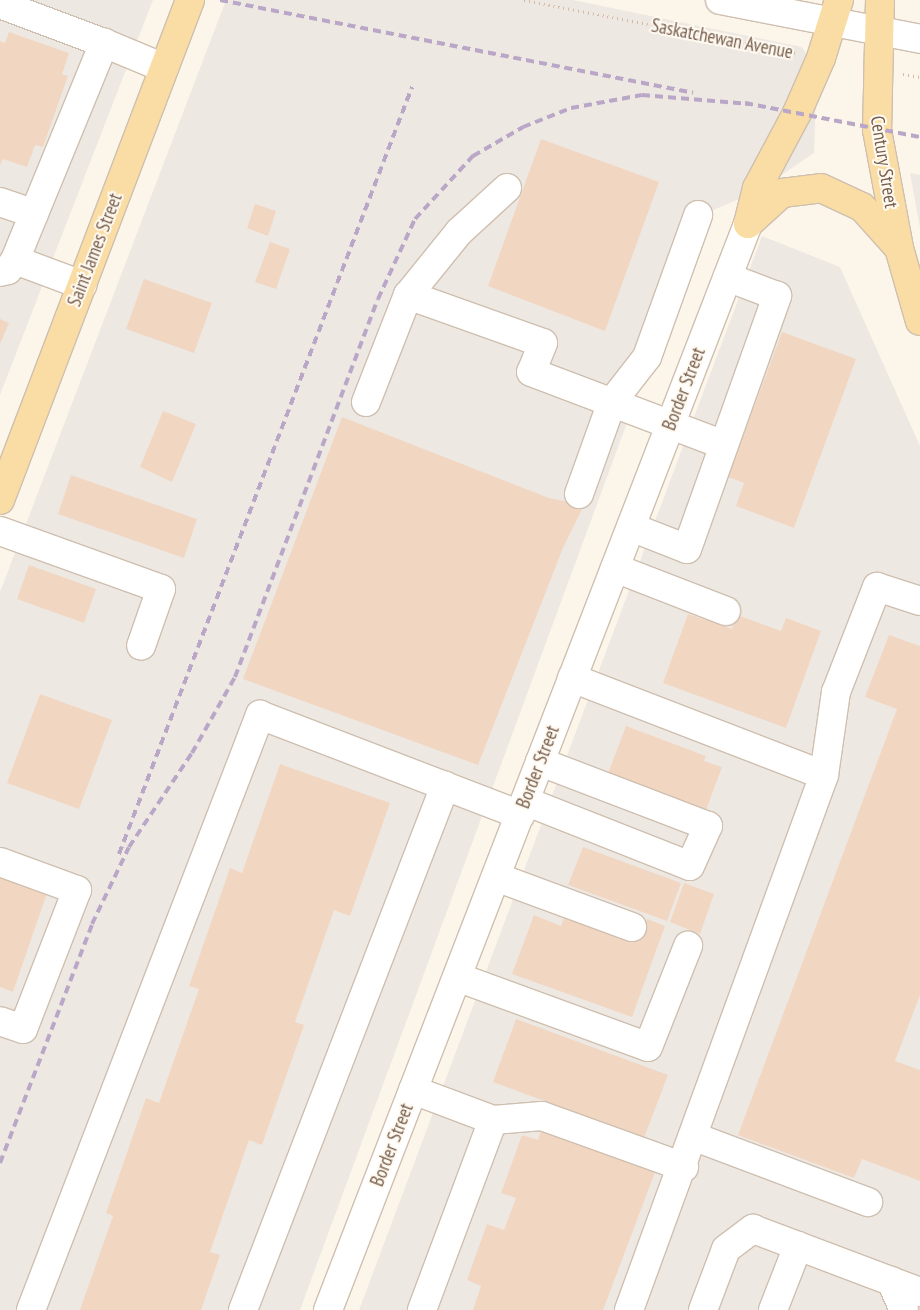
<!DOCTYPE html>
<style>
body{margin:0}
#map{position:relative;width:920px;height:1310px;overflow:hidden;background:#fcf6ea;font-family:"PT Sans Narrow",sans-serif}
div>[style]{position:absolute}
.industrial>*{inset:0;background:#eee8e3}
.building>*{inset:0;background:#f1d7c2}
.path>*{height:3px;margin-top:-1.5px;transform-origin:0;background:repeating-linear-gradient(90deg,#d7baa5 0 1px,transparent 0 5px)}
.roads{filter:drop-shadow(1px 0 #cfbfaf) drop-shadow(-1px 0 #cfbfaf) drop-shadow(0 1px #cfbfaf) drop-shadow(0 -1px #cfbfaf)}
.minor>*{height:28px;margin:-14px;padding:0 14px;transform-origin:14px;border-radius:14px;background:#fff}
.major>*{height:28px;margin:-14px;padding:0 14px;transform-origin:14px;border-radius:14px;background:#f9dda5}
.rail>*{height:4px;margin-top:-2px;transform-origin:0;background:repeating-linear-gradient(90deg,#baa7c7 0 8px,transparent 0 13px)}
span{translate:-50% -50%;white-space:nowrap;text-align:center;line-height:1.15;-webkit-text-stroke:4px #fffaf1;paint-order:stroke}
.street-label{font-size:19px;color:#775e4d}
</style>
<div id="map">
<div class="industrial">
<div style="clip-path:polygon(0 0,153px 0,0 395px)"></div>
<div style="clip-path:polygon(226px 0,573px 0,802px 47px,817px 72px,814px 153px,758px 191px,704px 214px,300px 1310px,0 1310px,0 592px)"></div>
<div style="clip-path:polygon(910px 173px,920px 175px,920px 228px)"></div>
<div style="clip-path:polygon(762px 236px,840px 267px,920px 446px,920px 1310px,359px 1310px)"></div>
</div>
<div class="building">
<div style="clip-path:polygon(9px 32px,69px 53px,62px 74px,68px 76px,43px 147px,35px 145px,27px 167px,3px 159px,0 165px,0 41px,5px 43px)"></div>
<div style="clip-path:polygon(541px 139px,659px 182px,605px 331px,488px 286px)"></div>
<div style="clip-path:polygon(255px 204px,276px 211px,268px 236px,247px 228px)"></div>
<div style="clip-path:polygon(270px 242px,290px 249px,276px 289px,255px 282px)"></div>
<div style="clip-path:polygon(144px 279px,212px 303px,194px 353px,126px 329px)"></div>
<div style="clip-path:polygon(0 319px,9px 323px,0 344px)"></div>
<div style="clip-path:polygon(782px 332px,856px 359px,794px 528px,736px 506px,744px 483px,728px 477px)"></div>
<div style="clip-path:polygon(163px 411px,196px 424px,172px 482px,140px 467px)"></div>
<div style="clip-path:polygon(342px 417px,549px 498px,584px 505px,563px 548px,478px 765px,243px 679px)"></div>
<div style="clip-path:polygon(71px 475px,197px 519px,184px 558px,58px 514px)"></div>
<div style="clip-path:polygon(29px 565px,96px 589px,84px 623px,17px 599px)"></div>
<div style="clip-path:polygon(688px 614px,732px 629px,737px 615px,781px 631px,786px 618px,821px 631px,786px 728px,663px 683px)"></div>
<div style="clip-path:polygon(889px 635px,920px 646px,920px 995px,895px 1061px,920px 1070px,920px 1181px,862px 1159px,854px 1178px,738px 1135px,897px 709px,865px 697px)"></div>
<div style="clip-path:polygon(40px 694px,112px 720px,79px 809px,7px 783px)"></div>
<div style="clip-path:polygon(626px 726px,706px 756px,704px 761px,722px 767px,705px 813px,607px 776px)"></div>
<div style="clip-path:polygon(280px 764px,390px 803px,350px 916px,334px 910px,295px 1022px,304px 1025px,262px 1145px,249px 1140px,210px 1252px,220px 1255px,201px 1310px,80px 1310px,113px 1216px,106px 1213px,146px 1098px,159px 1103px,199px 989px,189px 986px,230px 868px,242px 873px)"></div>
<div style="clip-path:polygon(583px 847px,681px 883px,667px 921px,568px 885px)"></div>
<div style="clip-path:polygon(0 877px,47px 893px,13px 992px,0 987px)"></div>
<div style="clip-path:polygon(684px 883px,714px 894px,700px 934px,670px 922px)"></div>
<div style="clip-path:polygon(565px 914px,639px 941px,647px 919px,665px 926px,632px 1017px,512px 974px,534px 915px,561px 926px)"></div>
<div style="clip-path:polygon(516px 1019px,668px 1075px,644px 1138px,493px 1082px)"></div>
<div style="clip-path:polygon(543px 1125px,657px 1167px,603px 1310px,473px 1310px,481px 1286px,467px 1280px,487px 1224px,504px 1230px,516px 1198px,501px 1193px,522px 1135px,538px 1140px)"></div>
</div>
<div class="path">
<div style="left:524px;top:0;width:278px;rotate:11deg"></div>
<div style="left:903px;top:74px;width:17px;rotate:10deg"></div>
</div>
<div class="roads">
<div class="minor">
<div style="left:720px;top:0;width:204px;rotate:11deg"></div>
<div style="left:0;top:4px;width:111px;rotate:20.6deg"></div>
<div style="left:507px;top:188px;width:65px;rotate:137.5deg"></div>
<div style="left:459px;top:232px;width:81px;rotate:129deg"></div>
<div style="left:408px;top:295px;width:143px;rotate:19.6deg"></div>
<div style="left:543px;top:343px;width:31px;rotate:112deg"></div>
<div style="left:531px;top:372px;width:206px;rotate:20.7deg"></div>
<div style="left:0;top:202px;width:36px;rotate:19deg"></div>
<div style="left:15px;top:260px;width:235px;rotate:-67.7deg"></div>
<div style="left:104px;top:43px;width:65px;rotate:22.6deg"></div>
<div style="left:0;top:272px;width:8px;rotate:-14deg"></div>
<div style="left:8px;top:270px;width:12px;rotate:-55deg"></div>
<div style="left:15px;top:260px;width:72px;rotate:20.5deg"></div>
<div style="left:366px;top:402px;width:115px;rotate:-68.6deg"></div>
<div style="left:579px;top:494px;width:98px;rotate:-70.3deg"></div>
<div style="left:612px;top:402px;width:57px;rotate:-52.1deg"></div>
<div style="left:647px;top:357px;width:151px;rotate:-70.2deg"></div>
<div style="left:631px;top:527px;width:60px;rotate:21.4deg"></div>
<div style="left:687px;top:549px;width:269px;rotate:-70.4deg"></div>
<div style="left:777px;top:296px;width:53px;rotate:-159.2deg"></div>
<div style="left:0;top:531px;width:171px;rotate:19.8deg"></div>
<div style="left:161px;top:589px;width:60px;rotate:109.3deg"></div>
<div style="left:615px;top:568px;width:119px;rotate:21.2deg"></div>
<div style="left:572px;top:678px;width:270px;rotate:21.1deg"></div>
<div style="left:525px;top:801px;width:177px;rotate:21.5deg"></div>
<div style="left:690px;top:866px;width:44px;rotate:-65.8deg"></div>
<div style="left:708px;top:826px;width:180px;rotate:-159.1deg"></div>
<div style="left:0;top:862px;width:82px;rotate:20deg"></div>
<div style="left:77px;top:890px;width:149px;rotate:111.2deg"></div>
<div style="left:23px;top:1029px;width:24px;rotate:-161deg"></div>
<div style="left:496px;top:877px;width:145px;rotate:20.2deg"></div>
<div style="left:457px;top:977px;width:203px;rotate:20.1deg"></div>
<div style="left:648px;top:1047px;width:109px;rotate:-68.4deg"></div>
<div style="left:413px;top:1090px;width:85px;rotate:20.6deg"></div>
<div style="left:493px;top:1120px;width:203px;rotate:110.5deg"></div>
<div style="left:493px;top:1120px;width:49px;rotate:-4.7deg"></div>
<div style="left:542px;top:1116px;width:151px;rotate:19.8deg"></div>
<div style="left:695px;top:1137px;width:185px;rotate:20.6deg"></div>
<div style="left:891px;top:1281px;width:32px;rotate:66deg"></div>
<div style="left:31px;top:1310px;width:638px;rotate:-68.95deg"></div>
<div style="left:260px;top:715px;width:279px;rotate:21deg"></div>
<div style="left:243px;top:1310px;width:562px;rotate:-68.92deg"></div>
<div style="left:328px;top:1310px;width:1164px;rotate:-68.86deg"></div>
<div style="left:629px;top:1310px;width:569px;rotate:-69.97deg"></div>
<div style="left:824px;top:775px;width:84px;rotate:-81.8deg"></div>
<div style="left:836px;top:692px;width:113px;rotate:-68.7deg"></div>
<div style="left:877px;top:587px;width:45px;rotate:18deg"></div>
<div style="left:703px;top:1310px;width:65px;rotate:-69.3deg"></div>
<div style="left:726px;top:1249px;width:34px;rotate:-37deg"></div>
<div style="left:753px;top:1229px;width:178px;rotate:20.7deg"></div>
<div style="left:773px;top:1310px;width:69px;rotate:-68.7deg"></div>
</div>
<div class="major">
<div style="left:880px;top:0;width:130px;rotate:91.3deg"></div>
<div style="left:877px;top:130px;width:120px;rotate:79.4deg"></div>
<div style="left:899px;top:248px;width:76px;rotate:74deg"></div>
<div style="left:748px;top:224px;width:37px;rotate:-76deg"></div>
<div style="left:757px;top:188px;width:85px;rotate:-61.9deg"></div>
<div style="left:797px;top:113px;width:60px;rotate:-66.4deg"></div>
<div style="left:821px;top:58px;width:61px;rotate:-72.8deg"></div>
<div style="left:748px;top:224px;width:46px;rotate:-42.4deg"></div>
<div style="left:782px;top:193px;width:39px;rotate:-7deg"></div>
<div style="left:821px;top:188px;width:45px;rotate:24.9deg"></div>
<div style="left:862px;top:207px;width:52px;rotate:48.1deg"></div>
<div style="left:0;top:500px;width:535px;rotate:-69.19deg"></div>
</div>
</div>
<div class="rail">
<div style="left:220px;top:0;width:482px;rotate:11.1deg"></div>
<div style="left:745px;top:103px;width:178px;rotate:11deg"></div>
<div style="left:119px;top:854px;width:821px;rotate:-69.09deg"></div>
<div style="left:0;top:1163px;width:256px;rotate:-68.9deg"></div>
<div style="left:92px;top:924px;width:85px;rotate:-64.3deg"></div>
<div style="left:129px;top:847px;width:113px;rotate:-56.2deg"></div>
<div style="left:192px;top:753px;width:87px;rotate:-60.5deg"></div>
<div style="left:235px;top:677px;width:404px;rotate:-69.3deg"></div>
<div style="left:378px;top:299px;width:88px;rotate:-65.2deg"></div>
<div style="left:415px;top:219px;width:86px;rotate:-47.4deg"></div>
<div style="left:473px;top:156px;width:58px;rotate:-30.1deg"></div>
<div style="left:523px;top:127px;width:52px;rotate:-21.6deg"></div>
<div style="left:571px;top:108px;width:72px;rotate:-10.4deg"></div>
<div style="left:642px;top:95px;width:108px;rotate:4.8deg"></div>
</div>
<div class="street-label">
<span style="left:722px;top:39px;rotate:11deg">Saskatchewan Avenue</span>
<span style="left:884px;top:162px;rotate:81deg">Century Street</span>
<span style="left:95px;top:250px;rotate:-69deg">Saint James Street</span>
<span style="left:684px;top:389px;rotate:-69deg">Border Street</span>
<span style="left:538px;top:767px;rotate:-69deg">Border Street</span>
<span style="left:392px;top:1145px;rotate:-69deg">Border Street</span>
</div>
</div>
